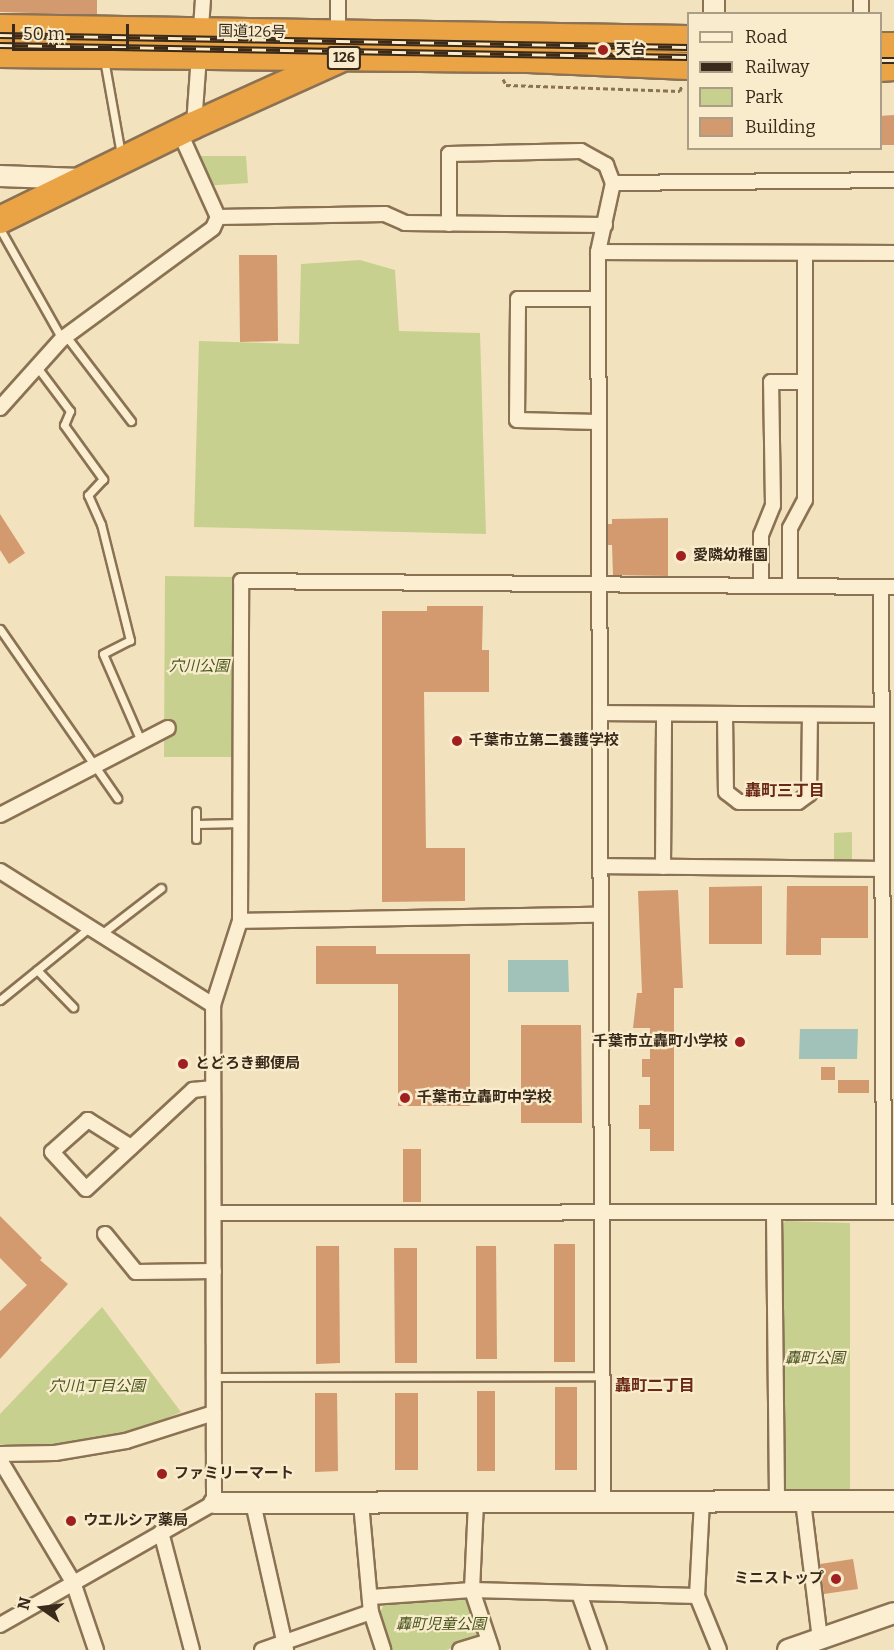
<!DOCTYPE html>
<meta charset="utf-8">
<style>
body{margin:0}
#map{position:relative;width:894px;height:1650px;overflow:hidden;background:#f2e2bd;font-family:Bitter,"Noto Sans JP",serif}
div>[style]{position:absolute}
.green>*{inset:0;background:#c8d090}
.water>*{inset:0;background:#a1c2b9}
.building>*{inset:0;background:#d39a6f}
.path>*{height:3px;margin-top:-1.5px;transform-origin:0;background:repeating-linear-gradient(90deg,#8b7254 0 4.5px,transparent 0 7.5px)}
.roads{filter:drop-shadow(2px 0 #8b7254) drop-shadow(-2px 0 #8b7254) drop-shadow(0 2px #8b7254) drop-shadow(0 -2px #8b7254)}
.lane>*{height:7px;margin:-3.5px;padding:0 3.5px;transform-origin:3.5px;border-radius:3.5px;background:#fcefd1}
.street>*{height:14px;margin:-7px;padding:0 7px;transform-origin:7px;border-radius:7px;background:#fcefd1}
.secondary>*{height:20px;margin:-10px;padding:0 10px;transform-origin:10px;border-radius:10px;background:#fcefd1}
.highway>*{height:26px;margin:-13px;padding:0 13px;transform-origin:13px;border-radius:13px;background:#eaa345}
.rail>*{height:7px;margin-top:-3.5px;transform-origin:0;background:repeating-linear-gradient(90deg,#f8eccd 0 14px,#392a1b 0 28px);box-sizing:border-box;border-block:2px solid #392a1b}
.dots>*{width:16px;height:16px;translate:-50% -50%;box-sizing:border-box;border:3px solid #f8eccd;border-radius:50%}
span{translate:-50% -50%;white-space:nowrap;text-align:center;line-height:1.15;-webkit-text-stroke:4.5px #f8eccd;paint-order:stroke}
.shield-label span{padding:2px 4px;background:#f8eccd;border:2px solid;border-radius:4px;-webkit-text-stroke-width:0}
.shield-label{font-size:14px;color:#392a1b;font-weight:700}
.street-label{font-size:15px;color:#392a1b}
.poi-label{font-size:15px;color:#392a1b;font-weight:700}
.left{translate:0 -50%;text-align:left}
.right{translate:-100% -50%;text-align:right}
.park-label{font-size:15px;color:#49571f;font-style:italic}
.neighbourhood-label{font-size:16px;color:#692816;font-weight:700}
.legend{position:absolute;left:687px;top:12px;width:195px;height:138px;box-sizing:border-box;background:#f8eccd;border:2px solid #ac9e86;margin:0;padding:8px 10px;list-style:none;font-size:18px;color:#392a1b}
.legend li{display:flex;align-items:center;gap:12px;height:30px}
.legend b{width:30px;border:2px solid #ac9e86}
.north{position:absolute;left:12px;top:1578px;width:60px;height:60px;-webkit-text-stroke:4px #f8eccd;paint-order:stroke;rotate:284deg;font-size:16px;font-weight:700;line-height:24px;text-align:center;color:#392a1b}
.north::after{content:'';display:block;margin:auto;width:21px;height:27px;background:#392a1b;clip-path:polygon(50% 0,100% 100%,50% 72%,0 100%)}
.scale{position:absolute;left:12px;top:24px;width:117px;height:27px;box-sizing:border-box;border:3px solid #392a1b;border-top:0;padding-left:8px;font-size:18px;line-height:21px;white-space:nowrap;color:#392a1b;-webkit-text-stroke:4px #f8eccd;paint-order:stroke}
</style>
<div id="map">
<div class="green">
<div style="clip-path:polygon(192px 156px,246px 156px,248px 183px,202px 186px)"></div>
<div style="clip-path:polygon(360px 260px,395px 270px,399px 331px,480px 333px,486px 534px,194px 527px,199px 341px,299px 344px,301px 264px)"></div>
<div style="clip-path:polygon(165px 576px,234px 577px,233px 757px,164px 757px)"></div>
<div style="clip-path:polygon(852px 832px,852px 865px,834px 865px,834px 833px)"></div>
<div style="clip-path:polygon(786px 1221px,850px 1223px,850px 1494px,785px 1495px,780px 1491px,779px 1226px)"></div>
<div style="clip-path:polygon(102px 1307px,181px 1412px,133px 1433px,76px 1444px,31px 1448px,0 1444px,0 1414px)"></div>
<div style="clip-path:polygon(469px 1599px,483px 1637px,446px 1650px,390px 1650px,379px 1615px,385px 1602px)"></div>
</div>
<div class="water">
<div style="clip-path:polygon(508px 960px,568px 960px,569px 992px,508px 992px)"></div>
<div style="clip-path:polygon(800px 1029px,858px 1029px,857px 1059px,799px 1059px)"></div>
</div>
<div class="building">
<div style="clip-path:polygon(0 0,97px 0,97px 15px,0 12px)"></div>
<div style="clip-path:polygon(894px 115px,894px 145px,880px 145px,880px 116px)"></div>
<div style="clip-path:polygon(239px 255px,277px 255px,278px 341px,240px 342px)"></div>
<div style="clip-path:polygon(0 514px,25px 553px,9px 564px,0 550px)"></div>
<div style="clip-path:polygon(668px 518px,668px 576px,613px 575px,612px 545px,608px 545px,608px 524px,612px 524px,612px 519px)"></div>
<div style="clip-path:polygon(427px 606px,483px 606px,482px 650px,489px 650px,489px 692px,424px 692px,426px 848px,465px 848px,465px 901px,382px 902px,382px 611px,427px 611px)"></div>
<div style="clip-path:polygon(762px 886px,762px 944px,709px 944px,709px 887px)"></div>
<div style="clip-path:polygon(787px 886px,868px 886px,868px 938px,821px 938px,821px 955px,786px 955px)"></div>
<div style="clip-path:polygon(678px 890px,683px 988px,674px 988px,674px 1151px,650px 1151px,650px 1129px,639px 1129px,639px 1105px,650px 1105px,650px 1077px,642px 1077px,642px 1059px,650px 1059px,650px 1028px,633px 1028px,637px 993px,642px 993px,638px 891px)"></div>
<div style="clip-path:polygon(316px 946px,376px 946px,376px 954px,470px 954px,470px 1106px,398px 1106px,398px 984px,316px 984px)"></div>
<div style="clip-path:polygon(521px 1025px,581px 1025px,582px 1123px,521px 1123px)"></div>
<div style="clip-path:polygon(821px 1067px,835px 1067px,835px 1080px,821px 1080px)"></div>
<div style="clip-path:polygon(838px 1080px,869px 1080px,869px 1093px,838px 1093px)"></div>
<div style="clip-path:polygon(403px 1149px,421px 1149px,421px 1202px,403px 1202px)"></div>
<div style="clip-path:polygon(0 1216px,42px 1258px,40px 1260px,68px 1284px,0 1359px,0 1311px,27px 1285px,0 1258px)"></div>
<div style="clip-path:polygon(554px 1244px,575px 1244px,575px 1362px,554px 1362px)"></div>
<div style="clip-path:polygon(316px 1246px,339px 1246px,340px 1363px,316px 1364px)"></div>
<div style="clip-path:polygon(476px 1246px,496px 1246px,497px 1359px,476px 1359px)"></div>
<div style="clip-path:polygon(394px 1248px,417px 1248px,417px 1363px,395px 1363px)"></div>
<div style="clip-path:polygon(555px 1387px,577px 1387px,577px 1470px,555px 1470px)"></div>
<div style="clip-path:polygon(477px 1391px,495px 1391px,495px 1471px,477px 1471px)"></div>
<div style="clip-path:polygon(315px 1393px,337px 1393px,338px 1471px,315px 1472px)"></div>
<div style="clip-path:polygon(395px 1393px,418px 1393px,418px 1470px,395px 1470px)"></div>
<div style="clip-path:polygon(853px 1559px,858px 1589px,824px 1594px,820px 1564px)"></div>
</div>
<div class="path">
<div style="left:503px;top:79px;width:7px;rotate:63deg"></div>
<div style="left:506px;top:85px;width:174px;rotate:2deg"></div>
<div style="left:680px;top:91px;width:6px;rotate:-72deg"></div>
</div>
<div class="roads">
<div class="lane">
<div style="left:104px;top:59px;width:97px;rotate:79.9deg"></div>
<div style="left:0;top:229px;width:126px;rotate:60.6deg"></div>
<div style="left:66px;top:336px;width:107px;rotate:52.6deg"></div>
<div style="left:37px;top:367px;width:55px;rotate:53.1deg"></div>
<div style="left:70px;top:411px;width:15px;rotate:113deg"></div>
<div style="left:64px;top:425px;width:67px;rotate:54.2deg"></div>
<div style="left:103px;top:479px;width:22px;rotate:133deg"></div>
<div style="left:88px;top:495px;width:32px;rotate:66deg"></div>
<div style="left:101px;top:524px;width:120px;rotate:76deg"></div>
<div style="left:130px;top:640px;width:30px;rotate:153deg"></div>
<div style="left:103px;top:654px;width:95px;rotate:66.4deg"></div>
<div style="left:0;top:629px;width:206px;rotate:55.3deg"></div>
<div style="left:196px;top:824px;width:44px;rotate:-1.3deg"></div>
<div style="left:196px;top:839px;width:28px;rotate:-90deg"></div>
<div style="left:100px;top:935px;width:77px;rotate:-37.6deg"></div>
<div style="left:37px;top:970px;width:52px;rotate:45.8deg"></div>
<div style="left:0;top:1000px;width:114px;rotate:-39deg"></div>
<div style="left:214px;top:1377px;width:389px;rotate:-0.1deg"></div>
</div>
<div class="street">
<div style="left:861px;top:14px;width:14px;rotate:-90deg"></div>
<div style="left:338px;top:37px;width:37px;rotate:-90deg"></div>
<div style="left:194px;top:125px;width:125px;rotate:-85.9deg"></div>
<div style="left:180px;top:133px;width:92px;rotate:65.7deg"></div>
<div style="left:218px;top:217px;width:167px;rotate:-1deg"></div>
<div style="left:385px;top:214px;width:22px;rotate:24deg"></div>
<div style="left:405px;top:223px;width:200px;rotate:0.6deg"></div>
<div style="left:613px;top:183px;width:281px;rotate:-0.6deg"></div>
<div style="left:449px;top:224px;width:70px;rotate:-90deg"></div>
<div style="left:449px;top:154px;width:132px;rotate:-1.3deg"></div>
<div style="left:581px;top:151px;width:29px;rotate:29deg"></div>
<div style="left:606px;top:165px;width:19px;rotate:69deg"></div>
<div style="left:613px;top:183px;width:71px;rotate:102.3deg"></div>
<div style="left:598px;top:252px;width:1250px;rotate:89.77deg"></div>
<div style="left:598px;top:252px;width:296px;rotate:0.2deg"></div>
<div style="left:0;top:408px;width:93px;rotate:-48.1deg"></div>
<div style="left:62px;top:339px;width:187px;rotate:-36.3deg"></div>
<div style="left:213px;top:228px;width:12px;rotate:-66deg"></div>
<div style="left:598px;top:422px;width:81px;rotate:-178.6deg"></div>
<div style="left:517px;top:420px;width:121px;rotate:-89.5deg"></div>
<div style="left:518px;top:299px;width:80px"></div>
<div style="left:761px;top:585px;width:50px;rotate:-90deg"></div>
<div style="left:761px;top:535px;width:32px;rotate:-68deg"></div>
<div style="left:773px;top:505px;width:123px;rotate:-90.9deg"></div>
<div style="left:771px;top:382px;width:34px"></div>
<div style="left:790px;top:586px;width:58px;rotate:-90deg"></div>
<div style="left:790px;top:528px;width:32px;rotate:-62deg"></div>
<div style="left:805px;top:500px;width:246px;rotate:-90deg"></div>
<div style="left:881px;top:587px;width:625px;rotate:89.72deg"></div>
<div style="left:600px;top:713px;width:280px;rotate:0.4deg"></div>
<div style="left:725px;top:714px;width:78px;rotate:89.3deg"></div>
<div style="left:726px;top:792px;width:16px;rotate:38deg"></div>
<div style="left:739px;top:802px;width:59px"></div>
<div style="left:798px;top:802px;width:14px;rotate:-36deg"></div>
<div style="left:809px;top:794px;width:79px;rotate:-89.3deg"></div>
<div style="left:0;top:815px;width:189px;rotate:-27.4deg"></div>
<div style="left:601px;top:866px;width:280px;rotate:0.6deg"></div>
<div style="left:663px;top:867px;width:153px;rotate:-89.6deg"></div>
<div style="left:0;top:871px;width:252px;rotate:32.2deg"></div>
<div style="left:240px;top:921px;width:361px;rotate:-1deg"></div>
<div style="left:131px;top:1147px;width:51px;rotate:-147.9deg"></div>
<div style="left:88px;top:1120px;width:48px;rotate:138.4deg"></div>
<div style="left:52px;top:1152px;width:50px;rotate:47.4deg"></div>
<div style="left:86px;top:1189px;width:146px;rotate:-42.8deg"></div>
<div style="left:193px;top:1090px;width:20px;rotate:-6deg"></div>
<div style="left:774px;top:1212px;width:289px;rotate:89.4deg"></div>
<div style="left:214px;top:1213px;width:680px;rotate:-0.08deg"></div>
<div style="left:105px;top:1234px;width:49px;rotate:50.8deg"></div>
<div style="left:136px;top:1272px;width:78px;rotate:-0.7deg"></div>
<div style="left:0;top:1454px;width:55px;rotate:-1deg"></div>
<div style="left:55px;top:1453px;width:72px;rotate:-9.6deg"></div>
<div style="left:126px;top:1441px;width:92px;rotate:-17.7deg"></div>
<div style="left:0;top:1460px;width:142px;rotate:59.1deg"></div>
<div style="left:73px;top:1582px;width:72px;rotate:71.3deg"></div>
<div style="left:702px;top:1501px;width:95px;rotate:93deg"></div>
<div style="left:697px;top:1596px;width:58px;rotate:67.8deg"></div>
<div style="left:803px;top:1501px;width:139px;rotate:83deg"></div>
<div style="left:476px;top:1502px;width:88px;rotate:92.6deg"></div>
<div style="left:472px;top:1590px;width:63px;rotate:71.6deg"></div>
<div style="left:253px;top:1503px;width:151px;rotate:77.3deg"></div>
<div style="left:361px;top:1503px;width:109px;rotate:84.8deg"></div>
<div style="left:371px;top:1612px;width:40px;rotate:72deg"></div>
<div style="left:161px;top:1532px;width:122px;rotate:75.3deg"></div>
<div style="left:580px;top:1596px;width:57px;rotate:70.6deg"></div>
<div style="left:371px;top:1597px;width:101px;rotate:-4deg"></div>
<div style="left:472px;top:1590px;width:225px;rotate:1.5deg"></div>
<div style="left:0;top:1625px;width:246px;rotate:-29.7deg"></div>
<div style="left:214px;top:1503px;width:498px;rotate:-90.1deg"></div>
<div style="left:213px;top:1005px;width:88px;rotate:-72.2deg"></div>
<div style="left:240px;top:921px;width:340px;rotate:-89.8deg"></div>
<div style="left:241px;top:581px;width:653px;rotate:0.53deg"></div>
<div style="left:262px;top:1650px;width:115px;rotate:-19.2deg"></div>
<div style="left:460px;top:1650px;width:30px;rotate:-17deg"></div>
</div>
<div class="secondary">
<div style="left:714px;top:14px;width:14px;rotate:-90deg"></div>
<div style="left:0;top:176px;width:81px;rotate:2.1deg"></div>
<div style="left:214px;top:1503px;width:680px;rotate:-0.17deg"></div>
<div style="left:788px;top:1650px;width:112px;rotate:-19.2deg"></div>
</div>
<div class="highway">
<div style="left:0;top:28px;width:688px;rotate:0.92deg"></div>
<div style="left:880px;top:46px;width:14px"></div>
<div style="left:0;top:54px;width:528px;rotate:0.54deg"></div>
<div style="left:528px;top:59px;width:160px;rotate:2.5deg"></div>
<div style="left:880px;top:68px;width:14px;rotate:-4deg"></div>
<div style="left:0;top:220px;width:216px;rotate:-26.1deg"></div>
<div style="left:194px;top:125px;width:158px;rotate:-24.3deg"></div>
</div>
</div>
<div class="rail">
<div style="left:0;top:35px;width:688px;rotate:1deg"></div>
<div style="left:0;top:45px;width:688px;rotate:1deg"></div>
<div style="left:880px;top:60px;width:14px"></div>
</div>
<div class="dots">
<div style="left:603px;top:50px;background:#9f201f"></div>
<div style="left:681px;top:556px;background:#9f201f"></div>
<div style="left:457px;top:741px;background:#9f201f"></div>
<div style="left:740px;top:1042px;background:#9f201f"></div>
<div style="left:183px;top:1064px;background:#9f201f"></div>
<div style="left:405px;top:1098px;background:#9f201f"></div>
<div style="left:162px;top:1474px;background:#9f201f"></div>
<div style="left:71px;top:1521px;background:#9f201f"></div>
<div style="left:836px;top:1579px;background:#9f201f"></div>
</div>
<div class="shield-label">
<span style="left:344px;top:58px">126</span>
</div>
<div class="street-label">
<span style="left:252px;top:32px;rotate:1deg">国道126号</span>
</div>
<div class="poi-label">
<span class="left" style="left:616px;top:50px">天台</span>
<span class="left" style="left:693px;top:556px">愛隣幼稚園</span>
<span class="left" style="left:469px;top:741px">千葉市立第二養護学校</span>
<span class="right" style="left:728px;top:1042px">千葉市立轟町小学校</span>
<span class="left" style="left:195px;top:1064px">とどろき郵便局</span>
<span class="left" style="left:417px;top:1098px">千葉市立轟町中学校</span>
<span class="left" style="left:174px;top:1474px">ファミリーマート</span>
<span class="left" style="left:83px;top:1521px">ウエルシア薬局</span>
<span class="right" style="left:824px;top:1579px">ミニストップ</span>
</div>
<div class="park-label">
<span style="left:199px;top:667px">穴川公園</span>
<span style="left:815px;top:1359px">轟町公園</span>
<span style="left:97px;top:1387px">穴川1丁目公園</span>
<span style="left:441px;top:1625px">轟町児童公園</span>
</div>
<div class="neighbourhood-label">
<span style="left:785px;top:791px">轟町三丁目</span>
<span style="left:655px;top:1386px">轟町二丁目</span>
</div>
<ul class="legend">
<li><b style="height:8px;background:#fcefd1"></b>Road</li>
<li><b style="height:8px;background:#392a1b"></b>Railway</li>
<li><b style="height:16px;background:#c8d090"></b>Park</li>
<li><b style="height:16px;background:#d39a6f"></b>Building</li>
</ul>
<div class="north">N</div>
<div class="scale">50 m</div>
</div>
